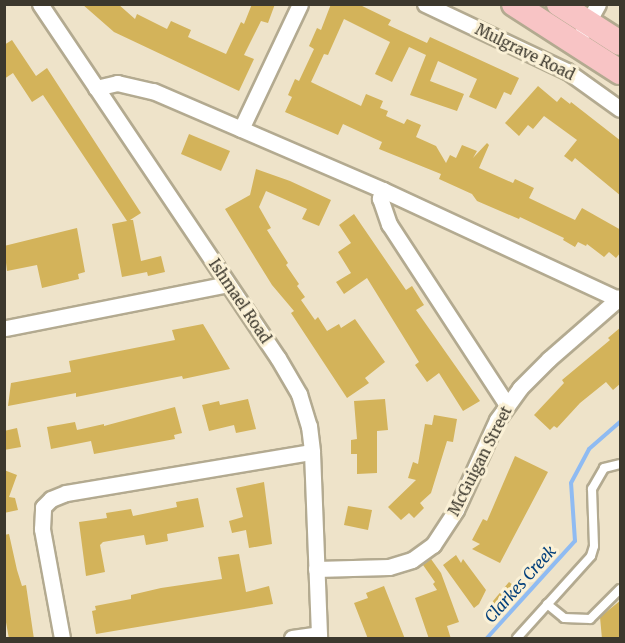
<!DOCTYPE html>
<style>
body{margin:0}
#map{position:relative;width:625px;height:643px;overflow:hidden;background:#eee3c9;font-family:Merriweather,serif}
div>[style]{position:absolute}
.stream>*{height:4px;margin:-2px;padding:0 2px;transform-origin:2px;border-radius:2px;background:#8fbbf2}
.building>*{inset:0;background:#d3b35a}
.roads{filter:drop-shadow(2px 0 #b3aa90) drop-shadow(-2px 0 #b3aa90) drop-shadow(0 2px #b3aa90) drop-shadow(0 -2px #b3aa90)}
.lane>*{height:8px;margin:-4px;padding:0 4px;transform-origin:4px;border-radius:4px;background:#fff}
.street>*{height:15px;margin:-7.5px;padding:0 7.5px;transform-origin:7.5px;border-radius:7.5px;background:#fff}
.primary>*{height:24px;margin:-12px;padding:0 12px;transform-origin:12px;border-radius:12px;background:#f8c4c5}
span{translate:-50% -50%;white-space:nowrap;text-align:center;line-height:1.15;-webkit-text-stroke:6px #fbf1d6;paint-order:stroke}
.street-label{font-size:15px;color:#3c382d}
.water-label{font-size:16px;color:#04407b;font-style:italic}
.frame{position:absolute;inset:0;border:6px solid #3c382d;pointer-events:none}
</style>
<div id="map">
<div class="stream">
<div style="left:487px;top:638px;width:131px;rotate:-47.8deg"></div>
<div style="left:575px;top:541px;width:58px;rotate:-93.9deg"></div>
<div style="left:571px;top:483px;width:38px;rotate:-62deg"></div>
<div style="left:589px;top:449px;width:41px;rotate:-41.1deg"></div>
</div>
<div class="building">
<div style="clip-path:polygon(82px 4px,118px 4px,135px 19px,137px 14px,167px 29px,171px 21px,191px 30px,188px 37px,226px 54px,241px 22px,244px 24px,252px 4px,275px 4px,268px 23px,261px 21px,244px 55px,254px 59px,239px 91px,114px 32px)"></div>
<div style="clip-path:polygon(331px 4px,358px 4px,391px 20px,388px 25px,427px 43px,430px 37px,519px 78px,511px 95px,504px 92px,496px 109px,469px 97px,477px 79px,438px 61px,430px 81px,464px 94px,457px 111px,410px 95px,426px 55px,409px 47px,392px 82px,375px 74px,390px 42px,344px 19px,328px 55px,324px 54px,311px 82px,361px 106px,366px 94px,383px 101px,380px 108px,388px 111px,386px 116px,404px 124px,407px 119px,421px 125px,416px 137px,436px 146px,446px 163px,450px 155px,456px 158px,462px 145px,477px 151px,473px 158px,487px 143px,489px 145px,479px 168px,513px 183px,515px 179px,534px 188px,529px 198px,575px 220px,582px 208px,621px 230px,621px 252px,616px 258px,609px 252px,604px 257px,587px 244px,586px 246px,578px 242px,575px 247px,563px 240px,564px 238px,520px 217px,519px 219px,477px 201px,472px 194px,439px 179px,441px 174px,379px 149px,382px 142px,343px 124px,338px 135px,285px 112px,292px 97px,288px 95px,295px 79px,299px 81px,314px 49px,309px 46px,317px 28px,321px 30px)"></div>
<div style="clip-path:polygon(12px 40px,36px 76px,47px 68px,141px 213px,130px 220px,133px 220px,141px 261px,161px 256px,165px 272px,148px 276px,147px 272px,122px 277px,112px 224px,127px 221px,43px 95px,32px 102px,13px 73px,4px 79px,4px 45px)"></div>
<div style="clip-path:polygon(538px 86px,557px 102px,561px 97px,570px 104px,571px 102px,621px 141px,621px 196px,575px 158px,572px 162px,564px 156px,577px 140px,544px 116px,533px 129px,528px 125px,519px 136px,505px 123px)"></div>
<div style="clip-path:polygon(189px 134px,230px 151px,221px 171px,181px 154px)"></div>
<div style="clip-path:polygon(256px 169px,290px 181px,331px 200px,319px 226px,302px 219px,307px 209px,266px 191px,259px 207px,271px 228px,267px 230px,288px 263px,286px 265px,299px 284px,297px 286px,305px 297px,301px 300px,315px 320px,318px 317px,327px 331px,339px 324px,341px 328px,355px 319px,385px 362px,365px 378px,369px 383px,347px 398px,291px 313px,294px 311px,272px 285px,225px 209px,250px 195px)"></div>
<div style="clip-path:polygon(354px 214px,406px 290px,412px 286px,424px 305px,416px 310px,480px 401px,463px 411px,439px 373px,427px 382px,415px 365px,419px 362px,367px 278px,344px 294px,336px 282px,351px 273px,338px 252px,351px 243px,339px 225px)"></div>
<div style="clip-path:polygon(77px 228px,85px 272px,78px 274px,79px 279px,42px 288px,37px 265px,7px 271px,4px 246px)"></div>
<div style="clip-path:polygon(203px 324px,230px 369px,183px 379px,182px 376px,76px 397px,76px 393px,8px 406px,11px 383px,71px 372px,69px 361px,175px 340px,172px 330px)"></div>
<div style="clip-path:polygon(621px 327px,621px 383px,613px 390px,606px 382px,580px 403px,557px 428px,554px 426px,550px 430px,534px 415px,564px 383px,562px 380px,610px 340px,608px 338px)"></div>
<div style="clip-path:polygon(248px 399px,256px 429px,236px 433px,234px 425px,209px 431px,202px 405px,219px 401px,220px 405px)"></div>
<div style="clip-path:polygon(385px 399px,388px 430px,377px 431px,377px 473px,357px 474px,357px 454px,351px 454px,351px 440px,357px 439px,354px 401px)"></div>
<div style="clip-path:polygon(175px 407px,182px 433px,174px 435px,175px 439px,94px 454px,91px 441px,51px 449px,47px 427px,75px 422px,77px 430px,104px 424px,104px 426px)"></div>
<div style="clip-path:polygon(434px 415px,457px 419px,453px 442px,447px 441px,431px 493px,420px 503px,424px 508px,414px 518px,409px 513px,401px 520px,388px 507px,416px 480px,408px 478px,413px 462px,418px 464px,425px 424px,432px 425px)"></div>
<div style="clip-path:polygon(17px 428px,21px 447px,4px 450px,4px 431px)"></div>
<div style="clip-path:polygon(515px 456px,548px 472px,500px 563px,472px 549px,480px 544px,472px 540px,483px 519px,487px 521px)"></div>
<div style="clip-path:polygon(4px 470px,17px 475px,9px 497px,15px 498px,18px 510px,4px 513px)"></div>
<div style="clip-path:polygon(264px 482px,272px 544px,249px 548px,246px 530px,232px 533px,229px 521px,243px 517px,236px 488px)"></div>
<div style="clip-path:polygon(198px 498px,204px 527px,167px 534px,168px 541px,146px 545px,144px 535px,103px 542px,100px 545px,105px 572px,86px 576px,79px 522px,107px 518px,106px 513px,131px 509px,133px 516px,177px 507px,176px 502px)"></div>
<div style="clip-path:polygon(348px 506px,372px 510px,368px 530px,344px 525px)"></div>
<div style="clip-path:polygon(9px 534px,17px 570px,22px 586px,26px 585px,34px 639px,9px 639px,4px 611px,4px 535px)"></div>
<div style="clip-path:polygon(239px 554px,246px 592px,269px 586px,273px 604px,96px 634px,92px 611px,96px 610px,95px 606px,131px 599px,131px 595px,161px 588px,222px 579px,218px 557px)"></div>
<div style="clip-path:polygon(456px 555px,461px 563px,463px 559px,486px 590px,479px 604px,474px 608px,443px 565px)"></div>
<div style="clip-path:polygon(431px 559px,441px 573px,459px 622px,447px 626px,451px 639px,429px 639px,415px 598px,437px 590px,433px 584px,435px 582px,423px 565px)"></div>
<div style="clip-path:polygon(509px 582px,517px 588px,496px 614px,488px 607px)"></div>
<div style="clip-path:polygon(384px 586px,405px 639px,368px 639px,354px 603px,368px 598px,366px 593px)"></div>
<div style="clip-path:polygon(621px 600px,621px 639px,602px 639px,600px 617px)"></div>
</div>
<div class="roads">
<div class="lane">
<div style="left:547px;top:604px;width:22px;rotate:39deg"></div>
<div style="left:564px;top:618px;width:26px;rotate:2deg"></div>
<div style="left:590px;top:619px;width:42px;rotate:-45deg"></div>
<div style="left:517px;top:638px;width:110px;rotate:-47.9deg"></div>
<div style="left:591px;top:556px;width:10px;rotate:-73deg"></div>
<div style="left:594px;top:546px;width:57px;rotate:-92deg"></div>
<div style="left:592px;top:489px;width:24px;rotate:-60deg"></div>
<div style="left:604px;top:468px;width:16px;rotate:-14deg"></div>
</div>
<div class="street">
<div style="left:40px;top:4px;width:427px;rotate:56.1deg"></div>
<div style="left:278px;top:358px;width:42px;rotate:59.7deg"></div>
<div style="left:299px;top:394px;width:34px;rotate:73deg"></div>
<div style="left:309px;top:426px;width:26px;rotate:83deg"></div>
<div style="left:312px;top:452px;width:186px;rotate:87.8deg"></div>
<div style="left:425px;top:4px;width:157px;rotate:25.3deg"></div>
<div style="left:567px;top:71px;width:65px;rotate:35.6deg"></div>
<div style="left:577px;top:42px;width:43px;rotate:-61.1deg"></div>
<div style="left:96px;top:88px;width:22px;rotate:-13deg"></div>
<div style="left:117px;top:83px;width:37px;rotate:13deg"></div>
<div style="left:153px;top:91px;width:250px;rotate:23.3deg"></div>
<div style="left:383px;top:190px;width:259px;rotate:24.9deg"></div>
<div style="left:241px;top:129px;width:138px;rotate:-64.7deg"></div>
<div style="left:383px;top:190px;width:9px;rotate:111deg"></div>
<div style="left:380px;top:198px;width:28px;rotate:71deg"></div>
<div style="left:389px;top:224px;width:216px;rotate:56.9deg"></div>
<div style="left:6px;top:328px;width:226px;rotate:-11.2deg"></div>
<div style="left:316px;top:569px;width:73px;rotate:-1.6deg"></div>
<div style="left:389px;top:567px;width:24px;rotate:-17deg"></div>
<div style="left:412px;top:560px;width:26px;rotate:-36deg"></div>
<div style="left:433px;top:545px;width:42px;rotate:-56.7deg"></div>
<div style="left:456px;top:510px;width:99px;rotate:-65.5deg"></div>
<div style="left:497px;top:420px;width:39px;rotate:-54deg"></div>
<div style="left:520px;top:388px;width:41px;rotate:-45deg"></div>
<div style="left:549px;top:359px;width:94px;rotate:-41.1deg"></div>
<div style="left:62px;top:638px;width:111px;rotate:-100.4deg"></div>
<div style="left:42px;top:529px;width:22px;rotate:-87deg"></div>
<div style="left:43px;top:507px;width:11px;rotate:-45deg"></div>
<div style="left:51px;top:499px;width:16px;rotate:-22deg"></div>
<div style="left:66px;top:493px;width:249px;rotate:-9.5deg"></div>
<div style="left:292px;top:638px;width:27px;rotate:-8deg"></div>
</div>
<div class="primary">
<div style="left:514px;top:4px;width:126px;rotate:32.7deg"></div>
<div style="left:559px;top:4px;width:72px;rotate:32.6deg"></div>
</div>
</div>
<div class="street-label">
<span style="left:525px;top:52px;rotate:26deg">Mulgrave Road</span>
<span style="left:240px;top:301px;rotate:56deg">Ishmael Road</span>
<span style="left:480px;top:461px;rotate:-63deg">McGuigan Street</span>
</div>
<div class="water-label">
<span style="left:520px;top:584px;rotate:-48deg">Clarkes Creek</span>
</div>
<div class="frame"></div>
</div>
